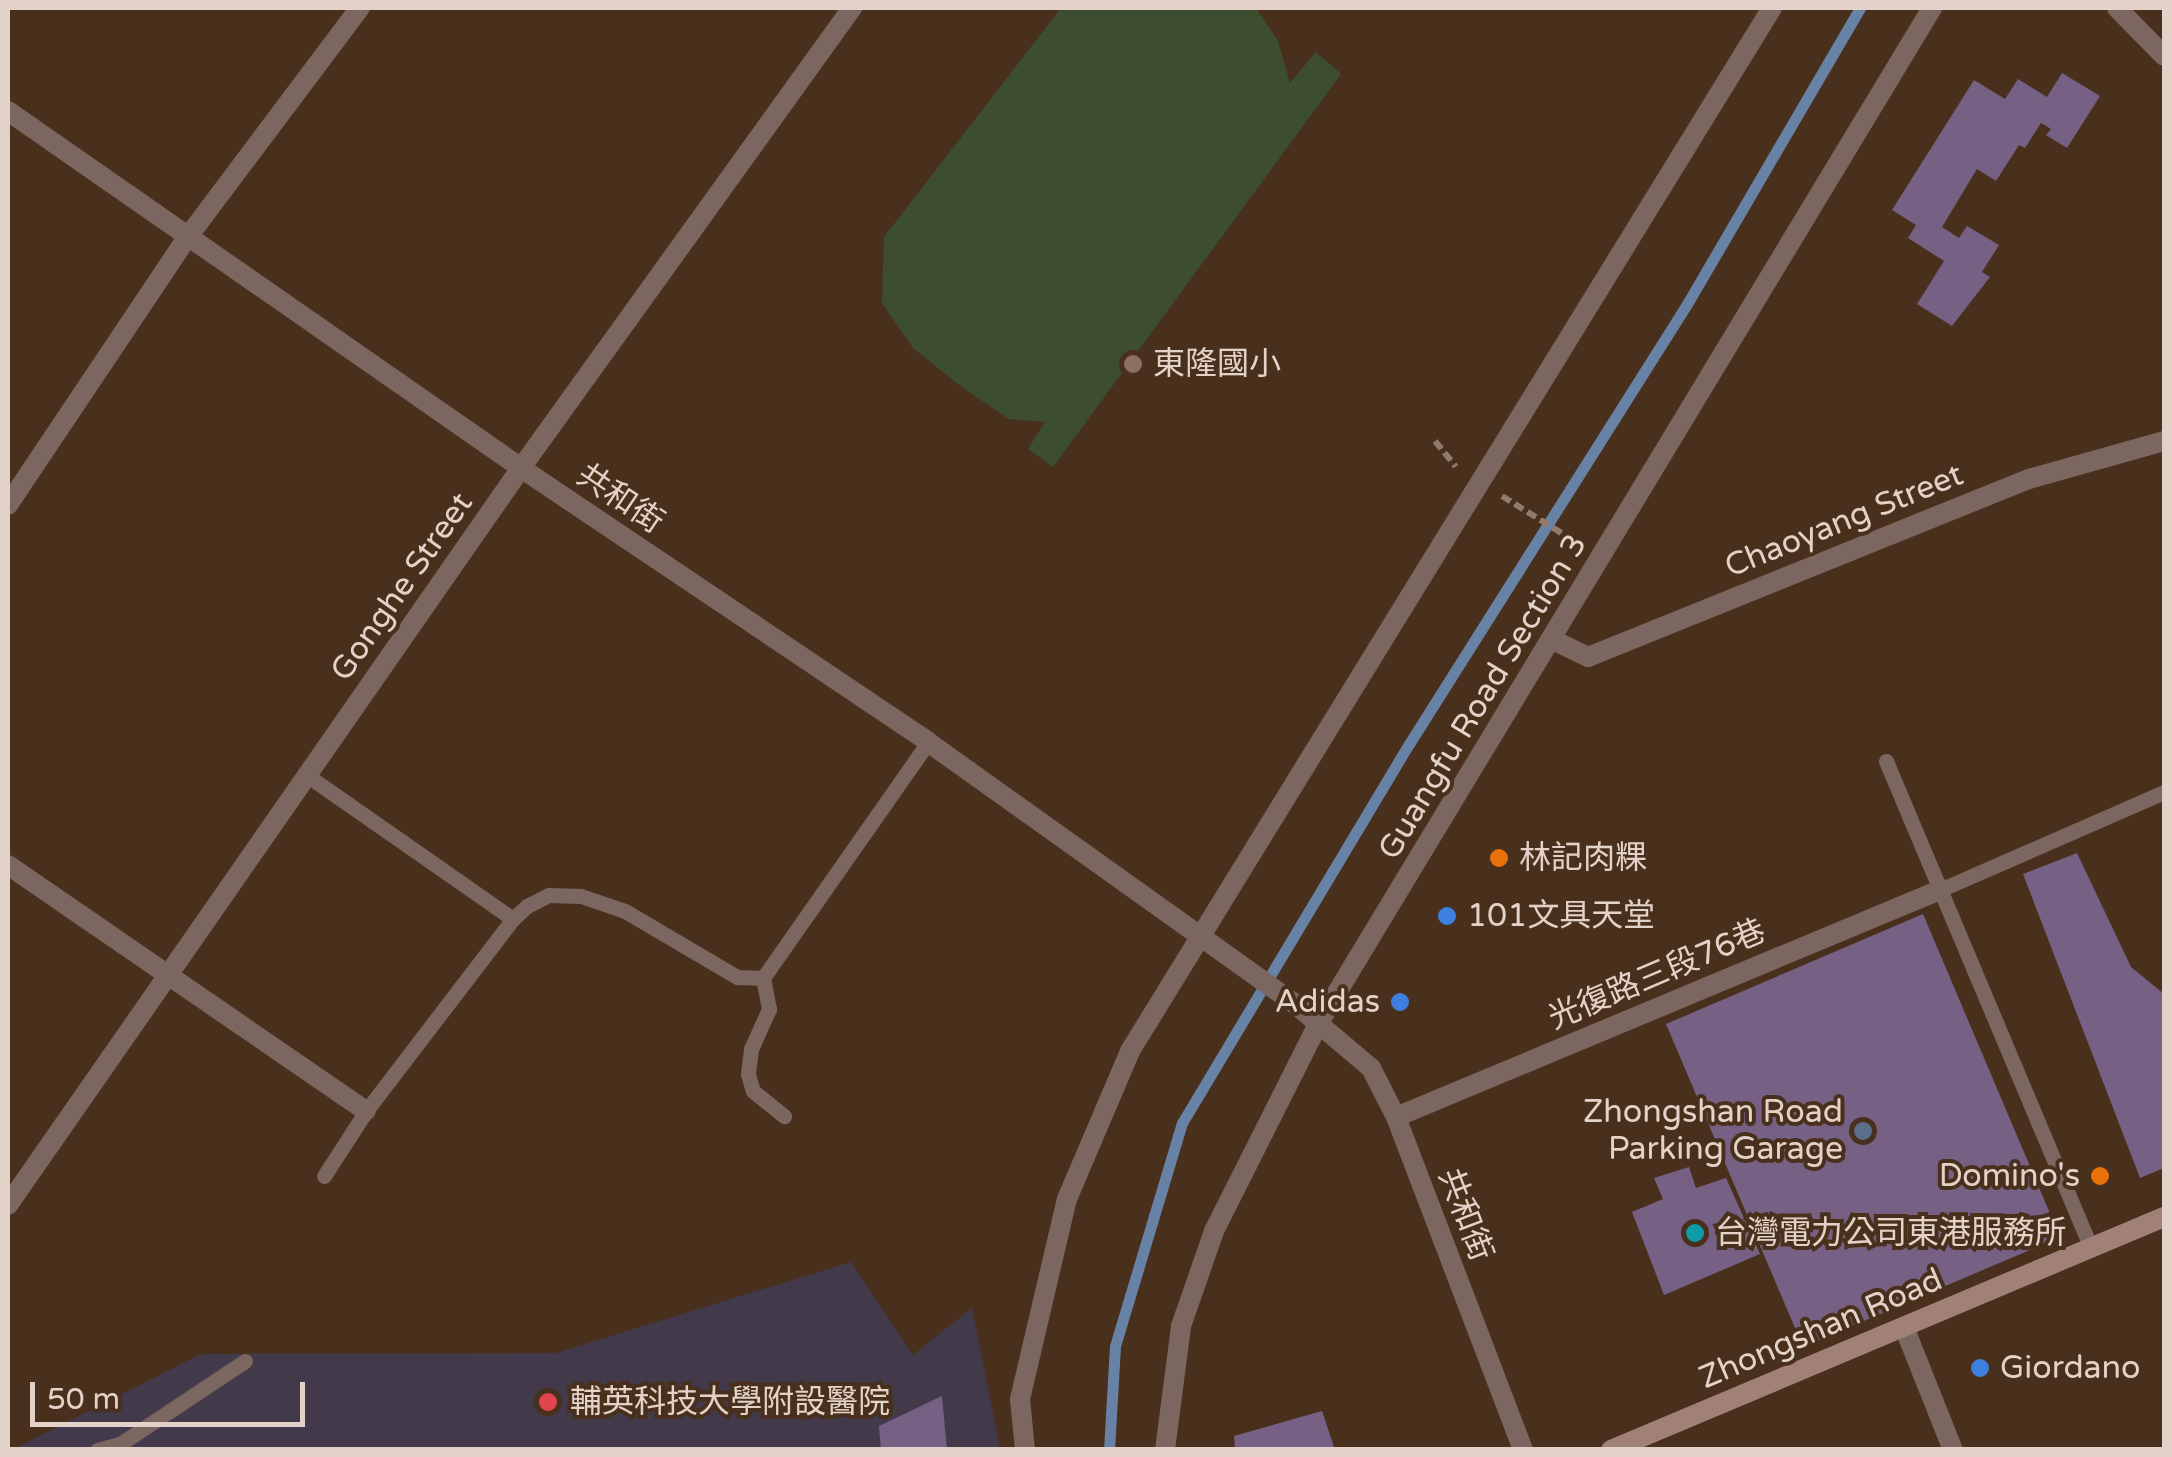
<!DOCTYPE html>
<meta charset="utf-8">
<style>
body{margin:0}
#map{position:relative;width:2172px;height:1457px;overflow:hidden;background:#49301d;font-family:"Varela Round","Noto Sans TC",sans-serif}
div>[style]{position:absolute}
.medical>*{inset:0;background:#423a4b}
.green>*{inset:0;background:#3c4d30}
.stream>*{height:11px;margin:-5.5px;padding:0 5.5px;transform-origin:5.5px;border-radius:5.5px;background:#6882a5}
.building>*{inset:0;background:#766084}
.path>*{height:6px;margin-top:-3px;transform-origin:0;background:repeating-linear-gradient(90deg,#907b6c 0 10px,transparent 0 15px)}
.lane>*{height:15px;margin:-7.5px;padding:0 7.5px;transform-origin:7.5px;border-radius:7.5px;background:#7b6760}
.street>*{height:20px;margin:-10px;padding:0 10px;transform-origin:10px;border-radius:10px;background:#7b6760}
.secondary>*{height:20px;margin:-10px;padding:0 10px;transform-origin:10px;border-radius:10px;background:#a18177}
.dots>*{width:28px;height:28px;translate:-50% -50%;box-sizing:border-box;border:5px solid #49301d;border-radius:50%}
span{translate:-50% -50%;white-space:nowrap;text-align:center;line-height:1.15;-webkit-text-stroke:8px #49301d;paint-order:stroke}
.poi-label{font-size:32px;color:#e2d2c7}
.left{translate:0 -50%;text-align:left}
.right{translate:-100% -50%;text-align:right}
.street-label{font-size:32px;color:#e2d2c7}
.frame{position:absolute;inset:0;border:10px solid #e2d2c7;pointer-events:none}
.scale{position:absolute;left:30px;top:1382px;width:275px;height:45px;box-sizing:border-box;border:5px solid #e2d2c7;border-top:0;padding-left:12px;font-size:30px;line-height:35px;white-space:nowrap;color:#e2d2c7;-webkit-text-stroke:8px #49301d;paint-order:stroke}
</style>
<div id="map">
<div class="medical">
<div style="clip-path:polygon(851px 1262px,913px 1355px,972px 1308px,1000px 1449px,12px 1450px,201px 1354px,556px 1353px)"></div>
</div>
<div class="green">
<div style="clip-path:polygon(1061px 8px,1256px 8px,1278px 41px,1290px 83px,1316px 52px,1341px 74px,1053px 467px,1028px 449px,1045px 422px,1009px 419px,963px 388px,913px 348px,882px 303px,884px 237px)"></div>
</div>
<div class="stream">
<div style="left:1109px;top:1450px;width:104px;rotate:-86.7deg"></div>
<div style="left:1115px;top:1346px;width:233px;rotate:-73.3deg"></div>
<div style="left:1182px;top:1123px;width:442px;rotate:-59.1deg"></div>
<div style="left:1409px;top:744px;width:520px;rotate:-57.71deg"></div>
<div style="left:1687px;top:304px;width:343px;rotate:-59.7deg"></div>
</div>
<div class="building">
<div style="clip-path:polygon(2062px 73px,2100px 96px,2067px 148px,2046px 135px,2051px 129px,2041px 123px,2025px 148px,2019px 145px,1996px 181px,1977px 169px,1942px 227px,1959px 238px,1967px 226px,1999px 245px,1982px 272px,1990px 277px,1952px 326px,1917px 304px,1944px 261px,1908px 238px,1916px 225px,1892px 210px,1974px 80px,2005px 99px,2018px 79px,2047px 97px)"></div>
<div style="clip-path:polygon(2077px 853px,2131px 967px,2164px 994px,2164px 1168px,2140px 1178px,2023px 874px)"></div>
<div style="clip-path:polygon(1923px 914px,2060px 1237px,1803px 1347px,1666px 1024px)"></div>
<div style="clip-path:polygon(1689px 1167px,1696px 1188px,1726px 1178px,1760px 1254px,1664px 1295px,1632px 1212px,1663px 1199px,1654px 1178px)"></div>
<div style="clip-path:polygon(942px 1396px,947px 1450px,881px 1450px,879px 1426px)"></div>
<div style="clip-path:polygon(1322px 1411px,1335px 1450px,1235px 1450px,1234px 1436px)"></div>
</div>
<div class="path">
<div style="left:1435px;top:441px;width:33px;rotate:51deg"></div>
<div style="left:1502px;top:496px;width:91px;rotate:31.9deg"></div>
</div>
<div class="lane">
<div style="left:1886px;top:761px;width:528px;rotate:67.17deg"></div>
<div style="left:308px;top:776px;width:250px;rotate:34.9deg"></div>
<div style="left:1942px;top:889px;width:242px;rotate:-23.6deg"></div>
<div style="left:763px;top:978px;width:288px;rotate:-55deg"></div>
<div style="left:324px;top:1176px;width:77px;rotate:-57.1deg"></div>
<div style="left:366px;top:1111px;width:242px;rotate:-52.6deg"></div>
<div style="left:513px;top:919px;width:19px;rotate:-43deg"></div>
<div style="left:527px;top:906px;width:25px;rotate:-27deg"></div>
<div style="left:549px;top:895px;width:32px;rotate:2deg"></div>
<div style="left:581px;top:896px;width:46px;rotate:18.8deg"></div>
<div style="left:625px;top:911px;width:130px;rotate:30.5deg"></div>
<div style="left:737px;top:977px;width:26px;rotate:2deg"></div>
<div style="left:763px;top:978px;width:32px;rotate:79deg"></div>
<div style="left:769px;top:1009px;width:44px;rotate:114.2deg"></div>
<div style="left:751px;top:1049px;width:25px;rotate:97deg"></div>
<div style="left:748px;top:1074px;width:18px;rotate:74deg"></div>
<div style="left:753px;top:1091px;width:40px;rotate:39deg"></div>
<div style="left:97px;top:1450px;width:24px;rotate:-15deg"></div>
<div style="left:120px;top:1444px;width:150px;rotate:-33.6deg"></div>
</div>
<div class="street">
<div style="left:2117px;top:8px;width:67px;rotate:45.6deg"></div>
<div style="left:8px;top:111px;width:625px;rotate:34.83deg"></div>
<div style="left:521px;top:468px;width:491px;rotate:33.9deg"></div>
<div style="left:928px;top:742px;width:450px;rotate:35.5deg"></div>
<div style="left:1294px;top:1003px;width:101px;rotate:40.2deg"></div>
<div style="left:1371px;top:1068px;width:55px;rotate:63deg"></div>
<div style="left:1396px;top:1117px;width:356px;rotate:69.1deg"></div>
<div style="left:8px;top:505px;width:321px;rotate:-56.2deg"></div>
<div style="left:187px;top:238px;width:288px;rotate:-53.1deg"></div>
<div style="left:1553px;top:640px;width:39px;rotate:26deg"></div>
<div style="left:1588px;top:657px;width:476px;rotate:-22deg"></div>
<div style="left:2029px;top:479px;width:140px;rotate:-15.7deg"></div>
<div style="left:8px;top:865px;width:434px;rotate:34.5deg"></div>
<div style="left:1396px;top:1117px;width:592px;rotate:-22.66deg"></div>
<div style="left:8px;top:1205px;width:898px;rotate:-55.16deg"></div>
<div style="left:521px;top:468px;width:567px;rotate:-54.26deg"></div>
<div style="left:1904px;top:1327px;width:132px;rotate:68.3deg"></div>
<div style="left:1025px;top:1450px;width:51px;rotate:-95.6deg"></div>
<div style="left:1020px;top:1399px;width:205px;rotate:-76.8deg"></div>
<div style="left:1067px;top:1199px;width:161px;rotate:-66.9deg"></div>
<div style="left:1130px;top:1051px;width:1225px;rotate:-58.39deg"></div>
<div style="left:1165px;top:1450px;width:125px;rotate:-82.6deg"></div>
<div style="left:1181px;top:1326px;width:101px;rotate:-70.8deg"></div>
<div style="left:1214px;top:1231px;width:232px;rotate:-63.3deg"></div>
<div style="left:1318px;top:1024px;width:1187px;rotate:-58.85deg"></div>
</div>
<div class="secondary">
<div style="left:1611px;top:1450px;width:600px;rotate:-22.85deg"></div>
</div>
<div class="dots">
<div style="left:1133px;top:364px;background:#8d6e63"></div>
<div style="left:1499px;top:858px;background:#e8710a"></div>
<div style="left:1447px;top:916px;background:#3f7fe0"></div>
<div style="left:1400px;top:1002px;background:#3f7fe0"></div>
<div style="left:1863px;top:1131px;background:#5c6f8a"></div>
<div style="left:2100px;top:1176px;background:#e8710a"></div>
<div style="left:1695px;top:1233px;background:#0f9aa8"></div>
<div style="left:1980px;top:1368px;background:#3f7fe0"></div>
<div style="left:548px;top:1402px;background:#e0444e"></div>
</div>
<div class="poi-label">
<span class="left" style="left:1153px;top:364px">東隆國小</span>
<span class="left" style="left:1519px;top:858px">林記肉粿</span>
<span class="left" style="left:1467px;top:916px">101文具天堂</span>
<span class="right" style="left:1380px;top:1002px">Adidas</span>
<span class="right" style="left:1843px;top:1131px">Zhongshan Road<br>Parking Garage</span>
<span class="right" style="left:2080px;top:1176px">Domino's</span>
<span class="left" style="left:1715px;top:1233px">台灣電力公司東港服務所</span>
<span class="left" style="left:2000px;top:1368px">Giordano</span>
<span class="left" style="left:570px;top:1402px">輔英科技大學附設醫院</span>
</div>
<div class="street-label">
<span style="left:620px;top:499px;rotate:34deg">共和街</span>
<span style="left:1844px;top:521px;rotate:-22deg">Chaoyang Street</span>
<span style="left:402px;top:587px;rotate:-55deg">Gonghe Street</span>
<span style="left:1483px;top:697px;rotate:-59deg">Guangfu Road Section 3</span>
<span style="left:1657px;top:975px;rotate:-23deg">光復路三段76巷</span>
<span style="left:1465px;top:1215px;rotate:69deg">共和街</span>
<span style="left:1821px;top:1329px;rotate:-23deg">Zhongshan Road</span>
</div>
<div class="frame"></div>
<div class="scale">50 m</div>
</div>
